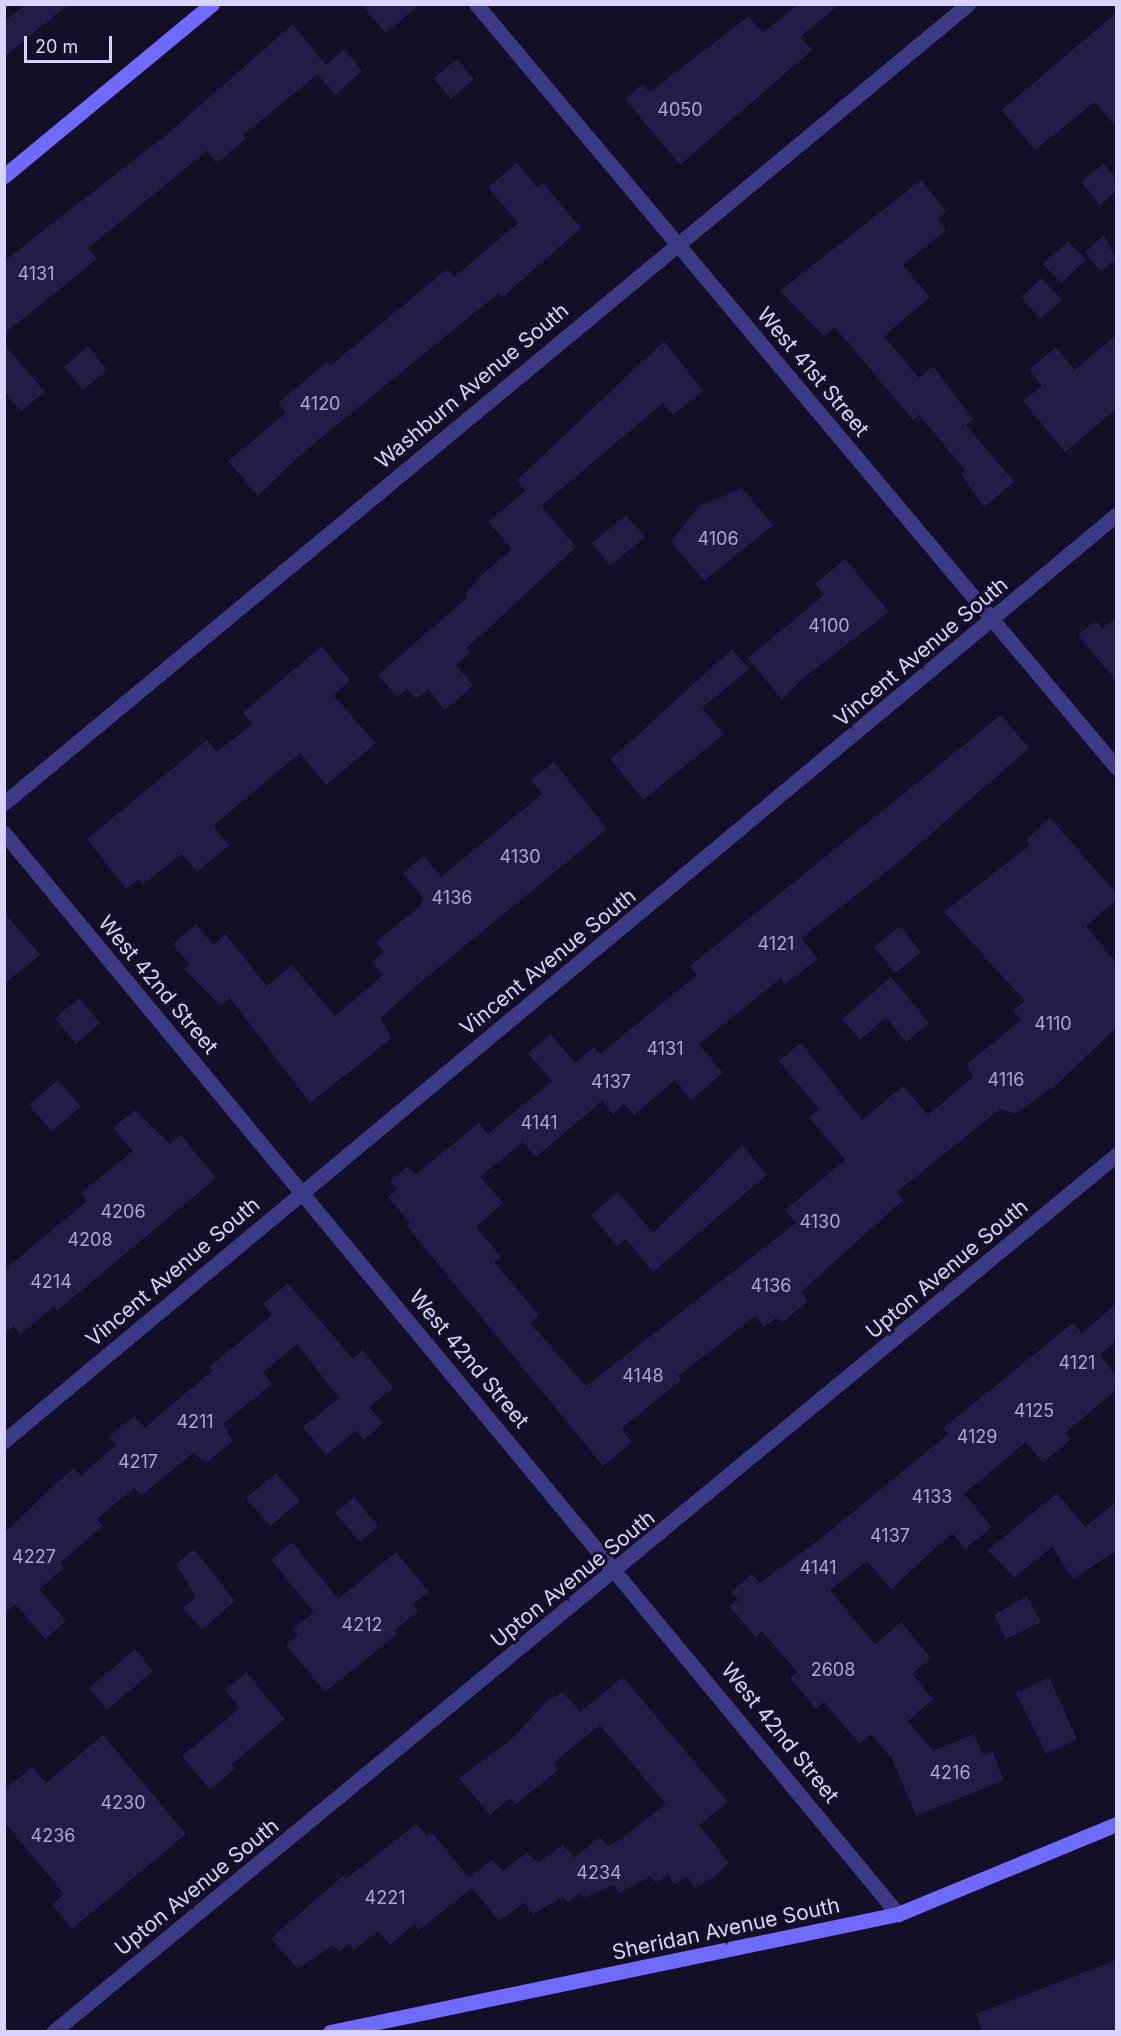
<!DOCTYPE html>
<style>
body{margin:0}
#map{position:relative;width:1121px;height:2036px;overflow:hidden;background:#130f26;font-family:Inter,sans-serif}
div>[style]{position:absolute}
.building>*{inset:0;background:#241b47}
.street>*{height:15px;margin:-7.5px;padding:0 7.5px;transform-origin:7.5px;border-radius:7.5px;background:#3d3a85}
.secondary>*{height:15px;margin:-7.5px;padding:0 7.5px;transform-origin:7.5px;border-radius:7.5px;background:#6f6bff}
span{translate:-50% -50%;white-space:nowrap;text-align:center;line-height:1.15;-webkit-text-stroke:6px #130f26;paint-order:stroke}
.number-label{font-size:18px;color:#aca6d1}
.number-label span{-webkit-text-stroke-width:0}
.street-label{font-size:21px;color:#d9d4ff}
.frame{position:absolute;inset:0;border:6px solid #d9d4ff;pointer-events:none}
.scale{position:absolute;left:24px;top:36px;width:88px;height:27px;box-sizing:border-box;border:3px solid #d9d4ff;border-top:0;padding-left:8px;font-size:18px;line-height:21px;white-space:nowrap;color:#d9d4ff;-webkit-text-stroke:4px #130f26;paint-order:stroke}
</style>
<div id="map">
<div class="building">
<div style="clip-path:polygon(27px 4px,69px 4px,4px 57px,4px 21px)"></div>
<div style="clip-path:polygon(361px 4px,420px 4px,386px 33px)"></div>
<div style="clip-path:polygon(798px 4px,840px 4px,800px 37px,812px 50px,680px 165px,625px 99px,643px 84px,650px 92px,749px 16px,763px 33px)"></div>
<div style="clip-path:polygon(1116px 13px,1116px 127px,1095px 102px,1035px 150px,1002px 110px)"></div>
<div style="clip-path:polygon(293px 24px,326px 65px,344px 49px,362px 71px,335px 95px,318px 74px,243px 135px,246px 139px,217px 163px,207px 151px,88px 248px,97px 259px,4px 334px,4px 261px,166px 135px)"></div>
<div style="clip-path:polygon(457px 59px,474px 79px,451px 99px,434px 78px)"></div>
<div style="clip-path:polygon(517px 163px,537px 187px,543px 183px,581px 228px,503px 297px,499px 293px,485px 304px,305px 451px,258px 496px,228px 461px,286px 413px,278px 403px,327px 362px,330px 366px,447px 269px,454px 277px,518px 223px,488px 187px)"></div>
<div style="clip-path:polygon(1104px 163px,1116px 179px,1116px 191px,1100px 205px,1081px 182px)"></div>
<div style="clip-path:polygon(921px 180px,946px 211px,937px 219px,946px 230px,903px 265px,930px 297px,884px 336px,919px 378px,933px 366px,973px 419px,966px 425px,1014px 482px,984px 507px,961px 474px,965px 470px,919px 415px,913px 420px,835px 327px,824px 336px,780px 291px)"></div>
<div style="clip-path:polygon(1104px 235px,1116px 259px,1101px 272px,1085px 252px)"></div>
<div style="clip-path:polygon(1068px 241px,1086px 260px,1061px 283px,1043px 264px)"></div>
<div style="clip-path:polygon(1042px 278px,1062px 300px,1040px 319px,1021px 297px)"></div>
<div style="clip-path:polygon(1116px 335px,1116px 409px,1065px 452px,1023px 401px,1042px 386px,1029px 370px,1056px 347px,1075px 370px)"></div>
<div style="clip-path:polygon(664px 341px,703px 391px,673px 415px,663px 403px,541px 506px,576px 547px,467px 648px,471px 652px,456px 665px,473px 686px,445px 710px,428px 689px,416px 699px,407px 689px,397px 697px,378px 675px,468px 597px,465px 594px,482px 575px,512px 549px,488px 522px,525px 491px,517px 480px)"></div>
<div style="clip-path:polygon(4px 344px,45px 392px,21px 411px,4px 392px)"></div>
<div style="clip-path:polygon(88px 346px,107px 370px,83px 390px,64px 367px)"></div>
<div style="clip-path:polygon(742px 488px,773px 525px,704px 581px,671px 542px,699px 506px)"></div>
<div style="clip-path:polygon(626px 515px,645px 537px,610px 566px,592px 543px)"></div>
<div style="clip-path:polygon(845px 559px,889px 612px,802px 679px,782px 700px,748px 658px,824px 595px,815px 584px)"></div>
<div style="clip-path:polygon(1116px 617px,1116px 681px,1078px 635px,1096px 621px,1102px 629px)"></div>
<div style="clip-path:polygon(322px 646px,350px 681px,333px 695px,376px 743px,326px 785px,300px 753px,213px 826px,229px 845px,197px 872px,182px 854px,143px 884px,139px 879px,126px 889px,87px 839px,207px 740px,217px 752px,252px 724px,243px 712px)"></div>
<div style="clip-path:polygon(732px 649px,749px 669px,702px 708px,724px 734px,643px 800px,611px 759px)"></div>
<div style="clip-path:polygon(1001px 715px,1029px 748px,900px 861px,801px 938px,818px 959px,785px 984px,781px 978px,699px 1044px,723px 1073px,691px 1100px,675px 1080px,634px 1115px,624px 1104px,613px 1114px,602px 1101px,536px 1157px,523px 1142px,480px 1177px,503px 1203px,476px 1227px,501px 1257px,494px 1262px,539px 1315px,530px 1323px,586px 1386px,796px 1223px,785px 1210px,845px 1160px,809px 1117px,819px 1109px,779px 1061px,801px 1043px,862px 1120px,903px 1086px,928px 1115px,973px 1077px,967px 1064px,1021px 1020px,1013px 1011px,1025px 1001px,944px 912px,1030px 845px,1026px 840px,1050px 818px,1116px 893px,1116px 900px,1086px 926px,1116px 962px,1116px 1028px,1057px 1084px,1015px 1114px,1000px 1109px,897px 1192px,903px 1200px,801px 1292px,808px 1301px,782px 1323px,777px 1317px,764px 1327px,755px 1316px,678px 1376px,681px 1380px,621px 1429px,632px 1442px,603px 1466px,406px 1225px,410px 1223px,388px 1197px,397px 1189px,390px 1181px,407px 1167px,416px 1174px,479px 1123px,488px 1134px,552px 1081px,528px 1053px,551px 1034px,575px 1063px,594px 1047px,600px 1054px,697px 975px,690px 966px)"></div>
<div style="clip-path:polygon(554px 762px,607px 829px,416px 986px,381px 1018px,392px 1038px,310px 1103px,230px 998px,221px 1006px,184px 969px,189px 964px,173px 944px,196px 924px,213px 945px,225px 934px,267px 986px,292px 965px,335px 1016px,383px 975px,372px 962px,384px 952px,376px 942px,421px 905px,423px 898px,403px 873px,424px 856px,441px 877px,542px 794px,531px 780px)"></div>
<div style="clip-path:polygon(4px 912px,40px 955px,4px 984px)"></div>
<div style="clip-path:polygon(900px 926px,921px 952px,895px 973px,874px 947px)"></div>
<div style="clip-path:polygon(891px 977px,929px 1023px,906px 1042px,886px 1017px,860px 1040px,842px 1019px)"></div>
<div style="clip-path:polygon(79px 998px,100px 1023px,76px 1044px,55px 1018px)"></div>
<div style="clip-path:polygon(58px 1080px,81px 1107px,52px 1131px,29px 1105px)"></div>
<div style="clip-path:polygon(135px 1110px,170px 1144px,181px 1135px,216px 1178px,57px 1311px,54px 1306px,20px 1335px,14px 1326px,4px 1334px,4px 1270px,87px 1201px,81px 1193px,133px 1151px,113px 1128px)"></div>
<div style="clip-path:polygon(742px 1145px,767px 1175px,653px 1272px,626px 1239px,617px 1246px,591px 1215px,618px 1192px,653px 1233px)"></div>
<div style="clip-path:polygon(288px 1283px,353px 1359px,363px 1350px,393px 1388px,369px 1407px,383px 1423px,364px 1440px,356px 1431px,326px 1455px,303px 1427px,339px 1398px,297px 1344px,263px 1372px,272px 1384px,223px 1424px,233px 1441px,206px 1463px,193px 1453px,141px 1496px,134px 1488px,97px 1519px,103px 1526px,60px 1563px,64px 1568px,39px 1589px,66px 1621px,45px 1639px,16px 1604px,4px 1614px,4px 1533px,73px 1468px,80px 1476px,116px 1445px,108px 1437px,134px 1416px,144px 1428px,212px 1371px,209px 1367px,272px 1315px,263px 1304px)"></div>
<div style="clip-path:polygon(1116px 1304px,1116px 1341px,1100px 1355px,1116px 1375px,1116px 1390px,1065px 1433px,1071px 1439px,1043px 1463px,1026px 1442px,964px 1494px,992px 1527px,965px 1549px,952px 1533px,891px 1589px,867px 1561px,830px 1590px,875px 1644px,901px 1622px,931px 1658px,912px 1674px,933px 1699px,908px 1721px,933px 1751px,974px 1734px,983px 1755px,992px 1751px,1004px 1780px,916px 1816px,892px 1759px,871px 1734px,859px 1744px,824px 1702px,816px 1709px,790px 1678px,797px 1672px,762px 1631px,756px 1637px,729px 1606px,738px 1600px,731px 1592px,752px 1574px,760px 1583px,825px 1535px,948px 1434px,943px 1428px,1073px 1323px,1082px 1333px)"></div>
<div style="clip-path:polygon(276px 1473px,300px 1501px,270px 1526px,246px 1498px)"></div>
<div style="clip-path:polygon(1057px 1493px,1085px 1527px,1116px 1502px,1116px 1551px,1073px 1579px,1052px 1547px,1014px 1578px,988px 1550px)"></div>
<div style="clip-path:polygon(354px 1497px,378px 1526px,360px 1542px,335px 1513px)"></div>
<div style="clip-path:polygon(292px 1542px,338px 1599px,396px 1552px,429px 1592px,413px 1604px,418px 1611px,394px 1631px,396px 1635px,325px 1692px,286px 1645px,298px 1635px,293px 1629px,314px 1612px,271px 1560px)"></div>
<div style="clip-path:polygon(194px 1549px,235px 1601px,202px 1630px,183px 1608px,196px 1597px,176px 1564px)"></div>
<div style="clip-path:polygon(1027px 1596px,1041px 1622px,1006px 1639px,994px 1615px)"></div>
<div style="clip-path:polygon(135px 1649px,153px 1671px,107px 1710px,89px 1688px)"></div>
<div style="clip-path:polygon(246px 1672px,285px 1719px,231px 1765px,235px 1769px,210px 1790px,182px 1756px,240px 1708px,225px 1690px)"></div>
<div style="clip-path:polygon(623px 1677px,728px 1802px,699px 1825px,729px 1863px,713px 1878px,695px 1888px,687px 1877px,674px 1884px,668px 1874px,656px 1883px,650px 1876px,620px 1893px,613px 1885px,584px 1898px,580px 1893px,568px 1902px,563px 1897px,533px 1914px,524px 1903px,499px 1921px,472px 1888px,419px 1930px,414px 1924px,390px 1945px,378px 1931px,354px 1950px,349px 1944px,339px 1952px,333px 1945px,298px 1969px,271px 1938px,343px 1876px,346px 1879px,416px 1824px,427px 1835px,431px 1832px,469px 1877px,492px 1860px,503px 1871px,527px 1852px,538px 1863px,563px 1845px,574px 1858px,600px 1837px,608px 1846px,621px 1839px,666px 1804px,600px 1725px,553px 1763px,558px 1770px,516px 1804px,511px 1798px,490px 1815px,459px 1778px,513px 1738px,547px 1701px,563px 1692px,580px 1712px)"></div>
<div style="clip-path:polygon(1049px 1677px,1077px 1739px,1046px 1754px,1016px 1693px)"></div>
<div style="clip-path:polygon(103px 1735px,186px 1834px,72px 1929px,52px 1904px,64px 1894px,4px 1822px,4px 1790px,32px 1767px,46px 1783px)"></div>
<div style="clip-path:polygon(1116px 1960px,1116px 2031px,983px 2031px,976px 2014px)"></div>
</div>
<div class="street">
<div style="left:476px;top:4px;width:996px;rotate:50.01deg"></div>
<div style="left:4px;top:803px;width:1252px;rotate:-39.65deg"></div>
<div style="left:4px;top:833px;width:1403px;rotate:50.41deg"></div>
<div style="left:4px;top:1441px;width:1447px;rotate:-39.79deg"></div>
<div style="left:53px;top:2032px;width:1378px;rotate:-39.52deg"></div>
</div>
<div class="secondary">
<div style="left:4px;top:176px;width:270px;rotate:-39.6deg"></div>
<div style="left:330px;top:2032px;width:580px;rotate:-11.74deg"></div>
<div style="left:898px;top:1914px;width:236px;rotate:-22.4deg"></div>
</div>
<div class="number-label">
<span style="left:680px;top:110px">4050</span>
<span style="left:36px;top:274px">4131</span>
<span style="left:320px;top:404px">4120</span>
<span style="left:718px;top:539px">4106</span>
<span style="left:829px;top:626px">4100</span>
<span style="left:520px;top:857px">4130</span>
<span style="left:452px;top:898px">4136</span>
<span style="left:776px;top:944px">4121</span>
<span style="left:1053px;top:1024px">4110</span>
<span style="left:665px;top:1049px">4131</span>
<span style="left:1006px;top:1080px">4116</span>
<span style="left:611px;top:1082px">4137</span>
<span style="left:539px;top:1123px">4141</span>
<span style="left:123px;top:1212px">4206</span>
<span style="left:820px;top:1222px">4130</span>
<span style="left:90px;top:1240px">4208</span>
<span style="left:51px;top:1282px">4214</span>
<span style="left:771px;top:1286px">4136</span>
<span style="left:1077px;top:1363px">4121</span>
<span style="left:643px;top:1376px">4148</span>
<span style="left:1034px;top:1411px">4125</span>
<span style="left:195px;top:1422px">4211</span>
<span style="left:977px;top:1437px">4129</span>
<span style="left:138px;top:1462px">4217</span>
<span style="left:932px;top:1497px">4133</span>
<span style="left:890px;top:1536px">4137</span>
<span style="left:34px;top:1557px">4227</span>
<span style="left:818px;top:1568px">4141</span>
<span style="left:362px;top:1625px">4212</span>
<span style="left:833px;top:1670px">2608</span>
<span style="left:950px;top:1773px">4216</span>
<span style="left:123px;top:1803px">4230</span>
<span style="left:53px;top:1836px">4236</span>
<span style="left:599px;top:1873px">4234</span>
<span style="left:385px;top:1898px">4221</span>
</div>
<div class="street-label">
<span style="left:813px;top:372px;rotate:50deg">West 41st Street</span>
<span style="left:472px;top:386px;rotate:-40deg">Washburn Avenue South</span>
<span style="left:921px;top:652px;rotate:-40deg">Vincent Avenue South</span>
<span style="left:548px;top:962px;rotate:-39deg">Vincent Avenue South</span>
<span style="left:158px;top:985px;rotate:50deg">West 42nd Street</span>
<span style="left:947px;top:1269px;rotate:-40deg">Upton Avenue South</span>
<span style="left:173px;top:1272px;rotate:-40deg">Vincent Avenue South</span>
<span style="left:469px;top:1359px;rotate:50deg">West 42nd Street</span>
<span style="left:573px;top:1579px;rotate:-39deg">Upton Avenue South</span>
<span style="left:780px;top:1733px;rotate:51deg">West 42nd Street</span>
<span style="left:197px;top:1887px;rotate:-39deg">Upton Avenue South</span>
<span style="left:726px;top:1929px;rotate:-12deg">Sheridan Avenue South</span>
</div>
<div class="frame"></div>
<div class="scale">20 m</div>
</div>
